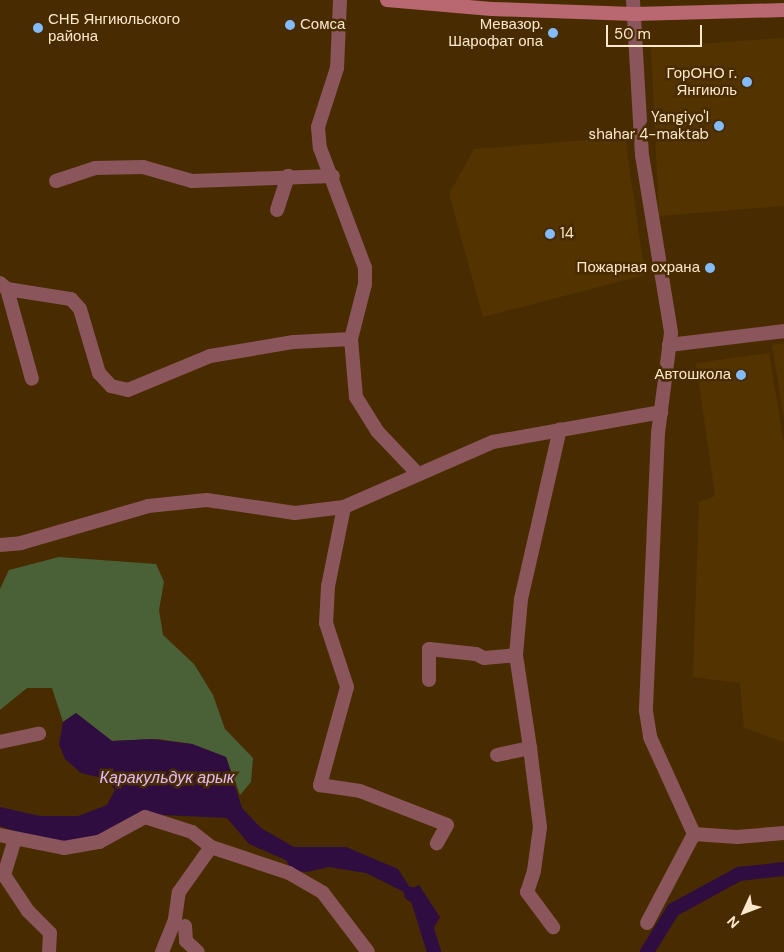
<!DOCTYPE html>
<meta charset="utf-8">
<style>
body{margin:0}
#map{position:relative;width:784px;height:952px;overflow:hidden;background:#482c00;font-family:"DM Sans",sans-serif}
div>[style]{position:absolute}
.built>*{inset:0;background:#533400}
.green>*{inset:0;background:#4a6137}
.water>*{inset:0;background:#2f0d40}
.canal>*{height:14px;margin:-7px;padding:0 7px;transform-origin:7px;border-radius:7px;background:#2f0d40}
.minor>*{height:14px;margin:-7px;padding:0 7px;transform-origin:7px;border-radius:7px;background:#8a555b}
.secondary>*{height:14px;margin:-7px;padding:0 7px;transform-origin:7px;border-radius:7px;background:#b96771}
.dots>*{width:14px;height:14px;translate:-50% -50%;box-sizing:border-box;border:2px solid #482c00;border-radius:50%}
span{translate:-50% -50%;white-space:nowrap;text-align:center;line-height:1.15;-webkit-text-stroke:5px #482c00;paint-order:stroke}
.poi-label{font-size:15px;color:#fde7cd}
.left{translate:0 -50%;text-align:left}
.right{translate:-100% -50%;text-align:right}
.water-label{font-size:16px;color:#e3bafc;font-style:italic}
.north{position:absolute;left:719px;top:887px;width:50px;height:50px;-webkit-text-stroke:4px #482c00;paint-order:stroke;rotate:227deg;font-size:14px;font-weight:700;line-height:20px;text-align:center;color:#fde7cd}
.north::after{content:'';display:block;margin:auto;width:18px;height:22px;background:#fde7cd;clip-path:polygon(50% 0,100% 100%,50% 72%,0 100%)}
.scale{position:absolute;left:606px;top:25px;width:96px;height:22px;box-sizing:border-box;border:2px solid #fde7cd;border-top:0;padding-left:6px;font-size:15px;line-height:18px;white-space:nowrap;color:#fde7cd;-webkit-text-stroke:4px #482c00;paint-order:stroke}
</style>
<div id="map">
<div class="built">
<div style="clip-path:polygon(784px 38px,784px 206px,659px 216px,651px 47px)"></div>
<div style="clip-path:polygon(625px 137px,645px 275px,483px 317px,449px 194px,474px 149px)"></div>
<div style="clip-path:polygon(784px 343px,784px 418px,772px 345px)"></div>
<div style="clip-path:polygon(769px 353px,784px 443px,784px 742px,744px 728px,740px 683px,693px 677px,699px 502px,715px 496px,696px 363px)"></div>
</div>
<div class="green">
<div style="clip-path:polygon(59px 557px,156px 564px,164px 582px,159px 610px,163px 635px,194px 664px,213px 695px,225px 729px,253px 758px,251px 782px,240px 795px,226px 757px,192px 744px,158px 739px,112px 741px,76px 713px,63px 722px,52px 688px,27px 688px,0 710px,0 589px,9px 570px)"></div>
</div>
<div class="water">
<div style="clip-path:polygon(76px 713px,112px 741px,151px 739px,192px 744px,226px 757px,242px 808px,261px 828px,294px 847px,346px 847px,398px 869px,411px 889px,419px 885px,440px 917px,429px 936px,421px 909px,402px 891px,366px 873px,329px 867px,307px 872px,292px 871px,286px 860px,249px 844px,227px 818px,163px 815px,144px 811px,90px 842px,53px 844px,0 826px,0 807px,40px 816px,78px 816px,107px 805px,115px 790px,106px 779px,81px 773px,65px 759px,59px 744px,63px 722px)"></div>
</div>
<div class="canal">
<div style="left:411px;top:894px;width:7px;rotate:27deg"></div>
<div style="left:417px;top:897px;width:58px;rotate:72.8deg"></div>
<div style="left:647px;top:952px;width:49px;rotate:-58.2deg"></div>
<div style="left:673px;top:910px;width:75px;rotate:-28.6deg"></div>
<div style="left:739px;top:874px;width:45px;rotate:-6.3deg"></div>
</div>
<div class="minor">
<div style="left:340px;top:0;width:68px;rotate:92.5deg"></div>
<div style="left:337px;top:68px;width:62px;rotate:107.9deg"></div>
<div style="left:318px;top:127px;width:21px;rotate:85deg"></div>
<div style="left:320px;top:148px;width:128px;rotate:69.4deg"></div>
<div style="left:365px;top:268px;width:16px;rotate:90deg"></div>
<div style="left:365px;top:284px;width:57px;rotate:104.3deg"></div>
<div style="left:351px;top:339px;width:58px;rotate:85.1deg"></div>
<div style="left:356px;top:397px;width:40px;rotate:58deg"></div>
<div style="left:377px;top:431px;width:58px;rotate:46.4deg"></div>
<div style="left:633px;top:0;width:155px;rotate:86.7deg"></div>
<div style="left:642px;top:155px;width:180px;rotate:80.7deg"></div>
<div style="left:671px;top:333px;width:101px;rotate:97.4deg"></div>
<div style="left:658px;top:433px;width:278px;rotate:92.5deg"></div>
<div style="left:646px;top:711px;width:26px;rotate:81deg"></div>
<div style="left:650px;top:737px;width:107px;rotate:65.6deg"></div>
<div style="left:56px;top:181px;width:41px;rotate:-18.4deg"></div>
<div style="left:95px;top:168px;width:48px;rotate:-1.2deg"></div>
<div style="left:143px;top:167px;width:51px;rotate:15.9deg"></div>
<div style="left:192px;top:181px;width:141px;rotate:-2deg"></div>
<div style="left:277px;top:210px;width:36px;rotate:-72deg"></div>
<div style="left:0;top:283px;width:9px;rotate:41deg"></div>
<div style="left:7px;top:289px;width:65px;rotate:8.9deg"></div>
<div style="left:71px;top:299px;width:13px;rotate:48deg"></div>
<div style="left:80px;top:309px;width:67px;rotate:73.5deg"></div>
<div style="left:99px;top:373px;width:18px;rotate:47deg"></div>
<div style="left:111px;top:386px;width:17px;rotate:13deg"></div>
<div style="left:128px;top:390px;width:89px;rotate:-22.5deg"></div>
<div style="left:210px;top:356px;width:85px;rotate:-9.5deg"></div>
<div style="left:294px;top:342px;width:57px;rotate:-3deg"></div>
<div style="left:7px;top:289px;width:93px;rotate:74.5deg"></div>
<div style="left:669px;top:345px;width:116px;rotate:-6.9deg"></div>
<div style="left:344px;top:507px;width:81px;rotate:101.4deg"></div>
<div style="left:328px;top:586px;width:37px;rotate:93deg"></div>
<div style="left:326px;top:623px;width:67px;rotate:71.8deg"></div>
<div style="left:347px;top:687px;width:102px;rotate:105.4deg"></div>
<div style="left:320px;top:785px;width:40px;rotate:8.5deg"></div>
<div style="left:360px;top:791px;width:93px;rotate:21.3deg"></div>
<div style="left:447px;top:825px;width:21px;rotate:119deg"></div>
<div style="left:0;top:545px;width:21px;rotate:-5deg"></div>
<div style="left:21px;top:543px;width:132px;rotate:-16.2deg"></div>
<div style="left:148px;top:506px;width:59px;rotate:-5.8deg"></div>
<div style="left:207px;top:500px;width:89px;rotate:8.4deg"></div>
<div style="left:295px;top:513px;width:49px;rotate:-7deg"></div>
<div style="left:344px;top:507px;width:163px;rotate:-23.6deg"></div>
<div style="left:493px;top:442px;width:171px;rotate:-10.1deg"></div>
<div style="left:516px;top:655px;width:56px;rotate:-84.9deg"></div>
<div style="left:521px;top:599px;width:174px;rotate:-77.1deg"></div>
<div style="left:429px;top:680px;width:31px;rotate:-90deg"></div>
<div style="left:429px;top:649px;width:47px;rotate:6.1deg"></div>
<div style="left:476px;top:654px;width:9px;rotate:27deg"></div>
<div style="left:484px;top:658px;width:32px;rotate:-5deg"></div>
<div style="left:516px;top:655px;width:94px;rotate:81.4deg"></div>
<div style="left:0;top:742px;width:40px;rotate:-12deg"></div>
<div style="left:497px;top:755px;width:34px;rotate:-12deg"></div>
<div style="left:530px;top:748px;width:80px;rotate:82.8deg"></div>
<div style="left:540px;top:827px;width:44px;rotate:97.8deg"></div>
<div style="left:534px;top:871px;width:22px;rotate:108deg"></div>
<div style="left:527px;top:892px;width:44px;rotate:53.4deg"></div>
<div style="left:694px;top:834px;width:43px;rotate:4deg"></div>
<div style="left:737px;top:837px;width:47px;rotate:-4.9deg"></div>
<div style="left:0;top:835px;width:65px;rotate:11.5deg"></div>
<div style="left:64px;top:848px;width:36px;rotate:-10deg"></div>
<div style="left:99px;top:842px;width:52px;rotate:-28.5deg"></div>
<div style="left:145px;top:817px;width:49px;rotate:17.7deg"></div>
<div style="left:192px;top:832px;width:24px;rotate:38deg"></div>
<div style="left:211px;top:847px;width:82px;rotate:18.4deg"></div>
<div style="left:289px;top:873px;width:39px;rotate:30deg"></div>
<div style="left:323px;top:893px;width:74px;rotate:52.7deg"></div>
<div style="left:15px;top:839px;width:38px;rotate:107deg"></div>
<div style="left:4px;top:875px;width:43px;rotate:56.3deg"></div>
<div style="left:28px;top:911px;width:31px;rotate:45deg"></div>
<div style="left:50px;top:933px;width:19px;rotate:93deg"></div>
<div style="left:647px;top:923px;width:101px;rotate:-62.2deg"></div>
<div style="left:185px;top:926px;width:15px;rotate:86deg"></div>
<div style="left:186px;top:941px;width:16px;rotate:43deg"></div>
<div style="left:162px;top:952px;width:35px;rotate:-68deg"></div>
<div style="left:175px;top:919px;width:27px;rotate:-82deg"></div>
<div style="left:179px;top:892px;width:55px;rotate:-54.6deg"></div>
</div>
<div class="secondary">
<div style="left:387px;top:0;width:105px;rotate:4.9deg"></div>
<div style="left:492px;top:9px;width:142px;rotate:2deg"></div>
<div style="left:634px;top:14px;width:150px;rotate:-1.5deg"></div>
</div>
<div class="dots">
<div style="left:290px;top:25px;background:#84bcfb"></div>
<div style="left:38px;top:28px;background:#84bcfb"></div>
<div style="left:553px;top:33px;background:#84bcfb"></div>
<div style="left:747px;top:82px;background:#84bcfb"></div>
<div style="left:719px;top:126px;background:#84bcfb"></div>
<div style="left:550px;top:234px;background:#84bcfb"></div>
<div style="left:710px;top:268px;background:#84bcfb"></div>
<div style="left:741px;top:375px;background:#84bcfb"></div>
</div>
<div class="poi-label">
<span class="left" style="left:48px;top:28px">СНБ Янгиюльского<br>района</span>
<span class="right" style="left:543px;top:33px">Мевазор.<br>Шарофат опа</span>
<span class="left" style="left:300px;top:25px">Сомса</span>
<span class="right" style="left:737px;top:82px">ГорОНО г.<br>Янгиюль</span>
<span class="right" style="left:709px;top:126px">Yangiyo'l<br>shahar 4-maktab</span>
<span class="left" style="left:560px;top:234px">14</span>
<span class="right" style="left:700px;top:268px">Пожарная охрана</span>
<span class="right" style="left:731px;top:375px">Автошкола</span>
</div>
<div class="water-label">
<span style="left:167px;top:778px">Каракульдук арык</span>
</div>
<div class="north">N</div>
<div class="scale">50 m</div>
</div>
